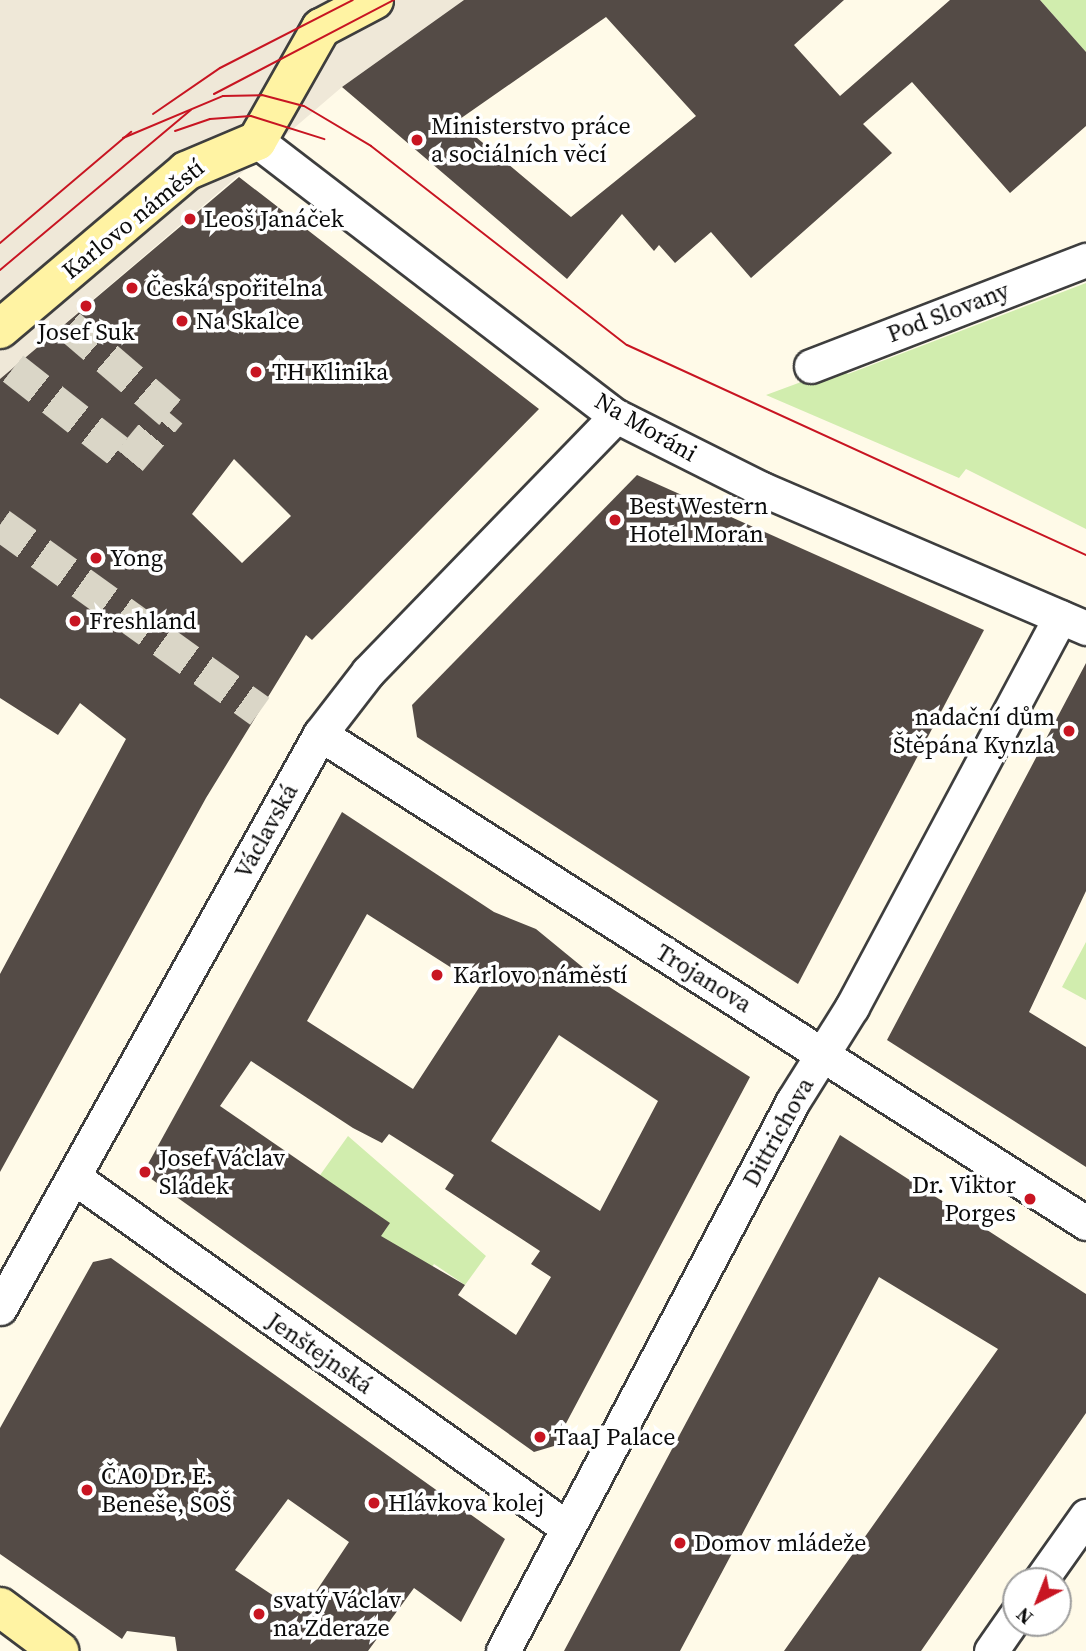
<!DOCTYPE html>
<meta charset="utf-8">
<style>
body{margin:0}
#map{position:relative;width:1086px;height:1651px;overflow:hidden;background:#fffae8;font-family:"Source Serif 4",serif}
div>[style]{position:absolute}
.green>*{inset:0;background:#d1edae}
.plaza>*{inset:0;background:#efe8d8}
.building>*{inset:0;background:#544b46}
.street-tunnel>*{height:33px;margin-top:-16.5px;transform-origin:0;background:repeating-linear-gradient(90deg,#dad6c7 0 33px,transparent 0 50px)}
.roads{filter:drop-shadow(2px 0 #3e3e3e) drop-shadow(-2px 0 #3e3e3e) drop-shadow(0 2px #3e3e3e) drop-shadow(0 -2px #3e3e3e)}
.street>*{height:33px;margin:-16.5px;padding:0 16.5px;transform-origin:16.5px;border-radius:16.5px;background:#fff}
.secondary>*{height:38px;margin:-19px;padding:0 19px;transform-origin:19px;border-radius:19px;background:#fff3a3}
.tram>*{height:2px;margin:-1px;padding:0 1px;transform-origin:1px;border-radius:1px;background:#c81522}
.dots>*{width:19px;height:19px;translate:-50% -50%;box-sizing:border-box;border:4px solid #fff;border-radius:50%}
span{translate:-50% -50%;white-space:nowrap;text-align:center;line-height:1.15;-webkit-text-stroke:7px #fff;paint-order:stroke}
.poi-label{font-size:24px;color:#0b0b0b}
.left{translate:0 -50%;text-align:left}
.right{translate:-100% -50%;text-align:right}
.street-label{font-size:24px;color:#0b0b0b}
.north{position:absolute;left:1002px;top:1567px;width:70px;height:70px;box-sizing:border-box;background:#fff;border:2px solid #9d9d9d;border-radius:50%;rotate:222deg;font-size:19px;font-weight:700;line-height:28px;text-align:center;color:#0b0b0b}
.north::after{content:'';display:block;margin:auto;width:24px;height:32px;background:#c81522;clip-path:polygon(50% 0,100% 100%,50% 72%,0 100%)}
</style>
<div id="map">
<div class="green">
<div style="clip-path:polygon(1040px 0,1086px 0,1086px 52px)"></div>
<div style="clip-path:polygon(1086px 283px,1086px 529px,966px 469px,959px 478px,766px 395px,839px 368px,848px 374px)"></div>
<div style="clip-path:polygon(1086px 942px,1086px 1000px,1062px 987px)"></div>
<div style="clip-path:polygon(348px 1136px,486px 1256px,465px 1285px,434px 1264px,428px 1273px,313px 1185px)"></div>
</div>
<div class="plaza">
<div style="clip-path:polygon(0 0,464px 0,342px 87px,0 379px)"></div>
</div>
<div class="building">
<div style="clip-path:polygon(evenodd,464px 0,844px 0,794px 45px,840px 96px,950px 0,1040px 0,1086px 52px,1086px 126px,1010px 193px,912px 82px,863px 124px,892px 153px,751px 278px,711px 232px,675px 263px,659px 245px,654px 251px,622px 214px,567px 279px,342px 87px,464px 0,606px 17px,696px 116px,571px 217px,457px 121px,606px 17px)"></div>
<div style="clip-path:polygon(evenodd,239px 177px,539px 409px,312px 640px,306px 635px,206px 798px,0 1172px,0 974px,126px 739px,80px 703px,58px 735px,0 698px,0 379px,239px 177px,234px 459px,291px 516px,242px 563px,192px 514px,234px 459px)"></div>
<div style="clip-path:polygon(637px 475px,984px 630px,798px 984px,417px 737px,412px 705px)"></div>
<div style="clip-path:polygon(1086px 663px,1086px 891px,1029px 1012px,1086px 1047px,1086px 1167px,887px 1040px)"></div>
<div style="clip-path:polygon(evenodd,342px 812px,494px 912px,536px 929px,597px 979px,750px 1077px,554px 1446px,534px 1452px,143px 1173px,342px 812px,367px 914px,480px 986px,413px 1089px,307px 1021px,367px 914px,342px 812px,559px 1035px,658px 1101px,600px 1211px,491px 1141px,559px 1035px,342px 812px,251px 1061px,353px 1128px,382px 1143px,389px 1134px,454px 1175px,445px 1189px,540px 1251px,531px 1264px,551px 1277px,516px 1335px,458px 1295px,465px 1285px,381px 1236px,390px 1223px,220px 1106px,251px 1061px)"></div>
<div style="clip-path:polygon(840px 1135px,1086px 1294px,1086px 1413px,921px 1651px,784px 1651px,998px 1349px,879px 1277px,680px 1651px,564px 1651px)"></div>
<div style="clip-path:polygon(evenodd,111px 1258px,505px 1539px,461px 1622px,414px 1588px,368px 1651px,177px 1651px,175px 1637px,127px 1631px,122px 1639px,0 1554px,0 1428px,93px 1262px,111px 1258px,288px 1499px,349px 1542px,301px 1614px,235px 1570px,288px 1499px)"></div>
</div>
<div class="street-tunnel">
<div style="left:13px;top:368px;width:149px;rotate:38.2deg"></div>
<div style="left:130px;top:460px;width:62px;rotate:-50.2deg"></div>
<div style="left:170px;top:412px;width:137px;rotate:-139.4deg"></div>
<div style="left:0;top:524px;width:320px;rotate:35.7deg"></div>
</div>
<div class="roads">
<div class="street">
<div style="left:257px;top:141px;width:452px;rotate:37.5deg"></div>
<div style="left:616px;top:416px;width:163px;rotate:26.6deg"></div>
<div style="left:762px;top:489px;width:353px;rotate:23.2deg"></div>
<div style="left:811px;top:366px;width:295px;rotate:-21.1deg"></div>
<div style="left:320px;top:734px;width:909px;rotate:32.55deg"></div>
<div style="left:75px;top:1178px;width:602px;rotate:35.4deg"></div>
<div style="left:0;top:1308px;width:657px;rotate:-60.86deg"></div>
<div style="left:320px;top:734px;width:78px;rotate:-52.3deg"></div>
<div style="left:368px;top:672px;width:356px;rotate:-45.9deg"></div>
<div style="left:1040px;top:1581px;width:80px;rotate:-54.7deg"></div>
<div style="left:503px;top:1651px;width:622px;rotate:-62.2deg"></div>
<div style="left:793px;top:1101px;width:111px;rotate:-57.9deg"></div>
<div style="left:852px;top:1007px;width:442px;rotate:-61.9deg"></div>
<div style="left:991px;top:1651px;width:44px;rotate:-55.2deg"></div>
</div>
<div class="secondary">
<div style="left:0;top:329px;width:244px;rotate:-40.3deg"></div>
<div style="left:186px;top:171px;width:77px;rotate:-22.9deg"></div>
<div style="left:257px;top:141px;width:130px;rotate:-60.5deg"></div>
<div style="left:321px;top:28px;width:60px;rotate:-27.8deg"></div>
<div style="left:0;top:1607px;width:74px;rotate:36.7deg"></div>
</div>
</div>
<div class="tram">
<div style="left:214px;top:94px;width:203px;rotate:-27.6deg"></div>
<div style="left:153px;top:114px;width:81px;rotate:-34.5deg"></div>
<div style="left:220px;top:68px;width:149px;rotate:-27.1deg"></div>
<div style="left:175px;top:131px;width:37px;rotate:-19deg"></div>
<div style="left:210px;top:119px;width:41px;rotate:-4.2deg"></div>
<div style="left:251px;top:116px;width:77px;rotate:17.5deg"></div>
<div style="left:123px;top:138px;width:108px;rotate:-22.8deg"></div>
<div style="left:223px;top:96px;width:39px;rotate:-1deg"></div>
<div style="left:262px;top:95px;width:43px;rotate:14.7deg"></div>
<div style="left:304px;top:106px;width:78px;rotate:30.8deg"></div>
<div style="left:371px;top:146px;width:324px;rotate:37.9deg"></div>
<div style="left:627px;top:345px;width:505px;rotate:24.58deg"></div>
<div style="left:0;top:243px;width:172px;rotate:-40.3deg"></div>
<div style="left:0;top:270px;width:249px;rotate:-40deg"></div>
</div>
<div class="dots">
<div style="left:417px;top:140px;background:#c81522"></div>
<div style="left:190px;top:219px;background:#c81522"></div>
<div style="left:132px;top:288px;background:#c81522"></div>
<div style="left:86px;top:306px;background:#c81522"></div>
<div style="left:182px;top:321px;background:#c81522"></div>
<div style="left:256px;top:372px;background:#c81522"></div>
<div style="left:615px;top:520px;background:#c81522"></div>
<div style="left:96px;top:558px;background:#c81522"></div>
<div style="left:75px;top:621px;background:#c81522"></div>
<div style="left:1069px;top:731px;background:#c81522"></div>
<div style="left:437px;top:975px;background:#c81522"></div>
<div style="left:145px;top:1172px;background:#c81522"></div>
<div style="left:1030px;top:1199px;background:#c81522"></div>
<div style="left:540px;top:1437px;background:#c81522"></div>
<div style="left:87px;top:1490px;background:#c81522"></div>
<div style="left:374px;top:1503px;background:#c81522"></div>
<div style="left:680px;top:1543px;background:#c81522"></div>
<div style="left:259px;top:1614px;background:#c81522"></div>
</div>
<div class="poi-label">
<span class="left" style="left:431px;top:140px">Ministerstvo práce<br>a sociálních věcí</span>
<span class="left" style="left:204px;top:219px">Leoš Janáček</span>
<span class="left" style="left:146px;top:288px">Česká spořitelna</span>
<span class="left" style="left:196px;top:321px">Na Skalce</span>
<span style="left:86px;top:332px">Josef Suk</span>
<span class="left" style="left:272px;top:372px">TH Klinika</span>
<span class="left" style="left:629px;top:520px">Best Western<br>Hotel Moran</span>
<span class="left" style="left:110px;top:558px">Yong</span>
<span class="left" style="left:89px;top:621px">Freshland</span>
<span class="right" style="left:1055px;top:731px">nadační dům<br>Štěpána Kynzla</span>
<span class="left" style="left:453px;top:975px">Karlovo náměstí</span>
<span class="left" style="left:159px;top:1172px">Josef Václav<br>Sládek</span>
<span class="right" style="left:1016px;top:1199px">Dr. Viktor<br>Porges</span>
<span class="left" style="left:554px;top:1437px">TaaJ Palace</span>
<span class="left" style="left:101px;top:1490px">ČAO Dr. E.<br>Beneše, SOŠ</span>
<span class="left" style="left:388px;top:1503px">Hlávkova kolej</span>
<span class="left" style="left:694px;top:1543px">Domov mládeže</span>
<span class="left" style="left:273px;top:1614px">svatý Václav<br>na Zderaze</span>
</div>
<div class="street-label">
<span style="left:133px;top:219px;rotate:-39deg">Karlovo náměstí</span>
<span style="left:948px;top:312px;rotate:-21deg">Pod Slovany</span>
<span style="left:646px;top:427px;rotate:30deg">Na Moráni</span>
<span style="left:266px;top:831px;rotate:-61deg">Václavská</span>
<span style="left:704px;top:978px;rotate:32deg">Trojanova</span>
<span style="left:778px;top:1132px;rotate:-61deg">Dittrichova</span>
<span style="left:320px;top:1353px;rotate:35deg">Jenštejnská</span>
</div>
<div class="north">N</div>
</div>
